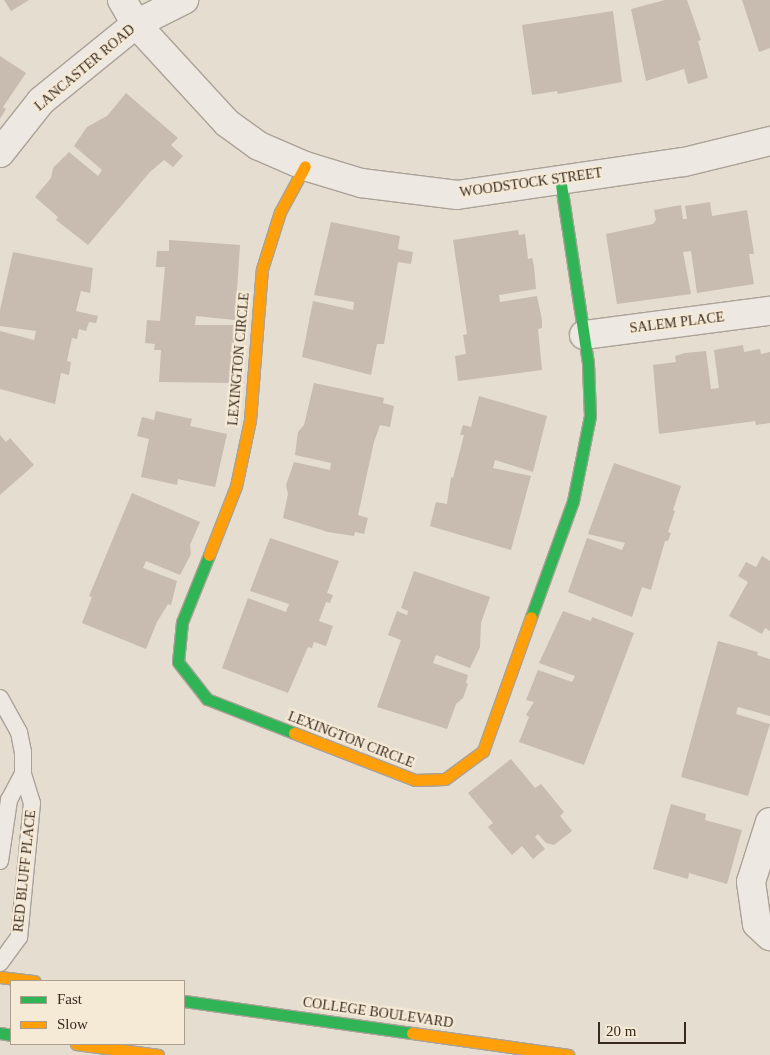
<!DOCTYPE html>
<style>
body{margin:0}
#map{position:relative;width:770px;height:1055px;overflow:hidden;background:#e5ddcf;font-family:"Times New Roman",serif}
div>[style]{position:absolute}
.building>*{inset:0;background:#c8bbb0}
.roads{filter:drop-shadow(1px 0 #aaa298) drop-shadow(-1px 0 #aaa298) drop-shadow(0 1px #aaa298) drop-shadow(0 -1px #aaa298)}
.lane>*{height:16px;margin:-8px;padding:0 8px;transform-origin:8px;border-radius:8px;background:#ede8e1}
.street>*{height:28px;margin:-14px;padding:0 14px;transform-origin:14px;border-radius:14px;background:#ede8e1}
.fast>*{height:11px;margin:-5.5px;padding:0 5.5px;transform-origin:5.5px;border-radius:5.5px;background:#30b455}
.slow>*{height:11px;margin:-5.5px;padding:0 5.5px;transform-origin:5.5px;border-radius:5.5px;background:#ff9f0a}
span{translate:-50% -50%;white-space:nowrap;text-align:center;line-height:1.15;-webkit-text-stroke:4.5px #f5ead6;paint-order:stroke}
.street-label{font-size:14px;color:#392a20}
.legend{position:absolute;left:10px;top:980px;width:175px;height:65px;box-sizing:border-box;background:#f5ead6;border:1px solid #aa9d8d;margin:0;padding:6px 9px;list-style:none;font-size:15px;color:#392a20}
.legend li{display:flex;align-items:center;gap:10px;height:25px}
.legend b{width:25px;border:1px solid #aa9d8d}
.scale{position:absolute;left:598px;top:1022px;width:88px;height:22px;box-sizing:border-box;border:2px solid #392a20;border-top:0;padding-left:6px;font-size:15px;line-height:18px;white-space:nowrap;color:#392a20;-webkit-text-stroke:4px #f5ead6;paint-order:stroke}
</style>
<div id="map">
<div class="building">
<div style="clip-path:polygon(4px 0,29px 0,11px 11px)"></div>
<div style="clip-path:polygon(665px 0,687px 0,701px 40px,698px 41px,708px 78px,688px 84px,684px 69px,646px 81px,631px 9px)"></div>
<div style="clip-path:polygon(742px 0,770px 0,770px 48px,759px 52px)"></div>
<div style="clip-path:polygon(613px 11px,622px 82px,558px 94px,557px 91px,532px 95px,522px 25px)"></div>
<div style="clip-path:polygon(0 56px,26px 73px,3px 107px,6px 109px,0 119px)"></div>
<div style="clip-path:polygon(126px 93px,178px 138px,171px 145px,183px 156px,173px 167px,164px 160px,150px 172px,88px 245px,56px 220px,58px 217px,35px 197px,51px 178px,53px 168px,69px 152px,98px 176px,102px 170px,74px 146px,87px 127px,107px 116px)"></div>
<div style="clip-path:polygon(710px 202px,712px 216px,747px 210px,754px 254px,749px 254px,754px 284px,697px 293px,691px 251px,683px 252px,691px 294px,617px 304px,606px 234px,653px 224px,656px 220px,654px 210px,681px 205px,683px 219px,687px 219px,685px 206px)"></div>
<div style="clip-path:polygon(331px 222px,400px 236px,398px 249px,413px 252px,411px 264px,398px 262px,384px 344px,377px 344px,371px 375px,302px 357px,313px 301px,353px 310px,354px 302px,314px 295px)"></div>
<div style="clip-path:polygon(518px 230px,519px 235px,525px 234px,528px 259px,532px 258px,534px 266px,536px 289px,499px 295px,500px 302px,537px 296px,542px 320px,542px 328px,538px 329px,542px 370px,458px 381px,455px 356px,466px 354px,463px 335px,467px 334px,453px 240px)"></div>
<div style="clip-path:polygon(169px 240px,240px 245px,235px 320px,196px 316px,195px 325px,235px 325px,231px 383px,159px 382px,161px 350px,154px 350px,155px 344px,145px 343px,147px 320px,160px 321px,165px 267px,156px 267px,157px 251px,169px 251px)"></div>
<div style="clip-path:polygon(13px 252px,93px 268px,90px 293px,81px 291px,76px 311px,98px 316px,96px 323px,89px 322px,86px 331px,79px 329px,77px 339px,72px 338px,67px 361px,71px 362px,69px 375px,61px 373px,55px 404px,0 389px,0 331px,34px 340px,36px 331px,0 326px,0 310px)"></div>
<div style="clip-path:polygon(743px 345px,744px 352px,760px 349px,761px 354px,770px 352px,770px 423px,756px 425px,755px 421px,659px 434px,653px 365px,676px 362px,675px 356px,685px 353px,706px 351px,711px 389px,719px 388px,714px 350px)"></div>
<div style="clip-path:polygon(314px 383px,384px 398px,383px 403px,394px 406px,390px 427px,380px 425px,374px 442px,358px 515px,368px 518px,364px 534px,355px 532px,354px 536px,328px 532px,283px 518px,288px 494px,286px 485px,294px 462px,330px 470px,331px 463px,295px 455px,298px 432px,304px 425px)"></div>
<div style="clip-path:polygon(479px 396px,547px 416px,533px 472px,495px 460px,493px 468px,531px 476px,511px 550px,430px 526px,436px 502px,447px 504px,451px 477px,453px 478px,464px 435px,460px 435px,463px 425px,471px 427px)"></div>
<div style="clip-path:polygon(156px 411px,192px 419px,190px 426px,227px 434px,215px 487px,178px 479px,177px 485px,141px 477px,149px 439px,137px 436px,142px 417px,154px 420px)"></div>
<div style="clip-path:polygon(0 435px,6px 442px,10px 438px,34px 465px,0 495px)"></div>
<div style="clip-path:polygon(614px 463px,681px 486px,673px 510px,675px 511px,668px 532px,671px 533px,668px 541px,665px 541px,651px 590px,642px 587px,632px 617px,568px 592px,587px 538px,622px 550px,625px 543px,588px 534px)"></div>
<div style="clip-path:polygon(132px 493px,200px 522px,190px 545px,191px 554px,180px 575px,146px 561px,143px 568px,177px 581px,171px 605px,168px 604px,157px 622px,146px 649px,82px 623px,92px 597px,89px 596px)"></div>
<div style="clip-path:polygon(270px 538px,339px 561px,327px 593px,333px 595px,330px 603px,326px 602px,319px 621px,333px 626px,326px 646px,314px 642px,312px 648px,308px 647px,288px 693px,222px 668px,248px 598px,286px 612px,289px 604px,250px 591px)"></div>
<div style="clip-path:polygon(762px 556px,770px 561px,770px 631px,765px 628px,762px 634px,729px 616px,748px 582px,738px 576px,746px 562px,756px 567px)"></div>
<div style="clip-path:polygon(414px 571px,490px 597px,481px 623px,480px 647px,470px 668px,436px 655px,433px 663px,468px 675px,466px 683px,468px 684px,463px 698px,456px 704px,447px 729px,377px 707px,401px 640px,388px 635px,397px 611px,407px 615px,408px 611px,401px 608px)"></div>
<div style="clip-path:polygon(563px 611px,591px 621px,592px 617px,634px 633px,584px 765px,519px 742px,529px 717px,526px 715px,534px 702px,526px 700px,538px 670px,572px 682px,575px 676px,539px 663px)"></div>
<div style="clip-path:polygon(718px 641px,758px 652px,757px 655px,770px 659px,770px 716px,738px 707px,736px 714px,770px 724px,748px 796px,681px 777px)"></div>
<div style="clip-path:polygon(511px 759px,535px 788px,541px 784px,564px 812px,560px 816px,572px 831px,554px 845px,546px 843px,538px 834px,535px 837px,545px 849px,533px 859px,522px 846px,512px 855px,488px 827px,493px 823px,468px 793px)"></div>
<div style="clip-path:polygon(671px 804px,706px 814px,705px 820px,742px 830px,727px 884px,689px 873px,688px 879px,653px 869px)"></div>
</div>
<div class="roads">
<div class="lane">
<div style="left:0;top:698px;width:39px;rotate:61deg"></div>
<div style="left:19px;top:732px;width:20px;rotate:79deg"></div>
<div style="left:23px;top:752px;width:22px;rotate:90deg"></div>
<div style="left:23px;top:774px;width:30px;rotate:73deg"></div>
<div style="left:32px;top:803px;width:135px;rotate:95.5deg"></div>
<div style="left:19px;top:937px;width:32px;rotate:126deg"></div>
<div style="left:0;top:861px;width:62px;rotate:-81.6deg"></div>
<div style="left:9px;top:800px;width:30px;rotate:-62deg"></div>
</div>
<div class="street">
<div style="left:122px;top:0;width:28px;rotate:60deg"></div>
<div style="left:136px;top:24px;width:134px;rotate:47.4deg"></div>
<div style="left:227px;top:123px;width:39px;rotate:36deg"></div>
<div style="left:259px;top:146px;width:50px;rotate:23.5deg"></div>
<div style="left:305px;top:166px;width:59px;rotate:16.9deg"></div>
<div style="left:361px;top:183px;width:97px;rotate:7.1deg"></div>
<div style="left:457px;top:195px;width:229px;rotate:-8.3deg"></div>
<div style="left:684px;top:162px;width:89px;rotate:-13.7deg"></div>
<div style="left:0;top:153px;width:66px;rotate:-51.7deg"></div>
<div style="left:41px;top:101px;width:122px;rotate:-39deg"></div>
<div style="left:136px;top:24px;width:54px;rotate:-26.6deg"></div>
<div style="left:584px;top:335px;width:188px;rotate:-7.4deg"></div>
<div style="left:770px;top:822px;width:63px;rotate:107.6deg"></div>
<div style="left:751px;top:882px;width:42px;rotate:81.9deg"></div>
<div style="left:757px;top:924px;width:18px;rotate:43deg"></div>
</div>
<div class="fast">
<div style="left:209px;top:555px;width:72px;rotate:111.9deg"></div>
<div style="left:182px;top:622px;width:40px;rotate:95.7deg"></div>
<div style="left:178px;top:662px;width:47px;rotate:51.9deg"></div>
<div style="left:207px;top:699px;width:93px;rotate:21.3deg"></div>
<div style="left:531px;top:617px;width:123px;rotate:-70.1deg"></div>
<div style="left:573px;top:501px;width:87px;rotate:-78.7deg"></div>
<div style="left:590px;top:416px;width:53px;rotate:-92.2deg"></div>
<div style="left:588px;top:363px;width:187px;rotate:-98.6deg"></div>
<div style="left:184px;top:1001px;width:230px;rotate:8deg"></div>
<div style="left:0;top:1033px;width:11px;rotate:10deg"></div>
</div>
<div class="slow">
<div style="left:209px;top:555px;width:74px;rotate:-68.6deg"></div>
<div style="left:236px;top:486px;width:67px;rotate:-78deg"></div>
<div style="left:250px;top:420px;width:151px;rotate:-85.5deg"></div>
<div style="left:262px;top:269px;width:60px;rotate:-72.5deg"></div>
<div style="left:280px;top:212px;width:52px;rotate:-61.5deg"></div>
<div style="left:294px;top:733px;width:130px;rotate:21.2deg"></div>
<div style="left:415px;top:780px;width:30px;rotate:-2deg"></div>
<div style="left:445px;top:779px;width:47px;rotate:-36.4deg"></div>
<div style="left:483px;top:751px;width:142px;rotate:-70.3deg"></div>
<div style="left:0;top:977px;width:35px;rotate:7deg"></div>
<div style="left:412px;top:1033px;width:158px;rotate:8deg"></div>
<div style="left:76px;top:1044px;width:83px;rotate:7.6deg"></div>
</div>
</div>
<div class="street-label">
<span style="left:85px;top:68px;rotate:-40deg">LANCASTER ROAD</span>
<span style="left:531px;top:183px;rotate:-8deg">WOODSTOCK STREET</span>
<span style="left:677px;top:323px;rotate:-7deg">SALEM PLACE</span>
<span style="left:239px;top:359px;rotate:-85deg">LEXINGTON CIRCLE</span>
<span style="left:351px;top:740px;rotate:21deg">LEXINGTON CIRCLE</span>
<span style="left:25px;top:871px;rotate:-84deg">RED BLUFF PLACE</span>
<span style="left:378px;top:1013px;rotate:8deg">COLLEGE BOULEVARD</span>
</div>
<ul class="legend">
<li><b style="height:6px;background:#30b455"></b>Fast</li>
<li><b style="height:6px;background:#ff9f0a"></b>Slow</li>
</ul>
<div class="scale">20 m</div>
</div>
